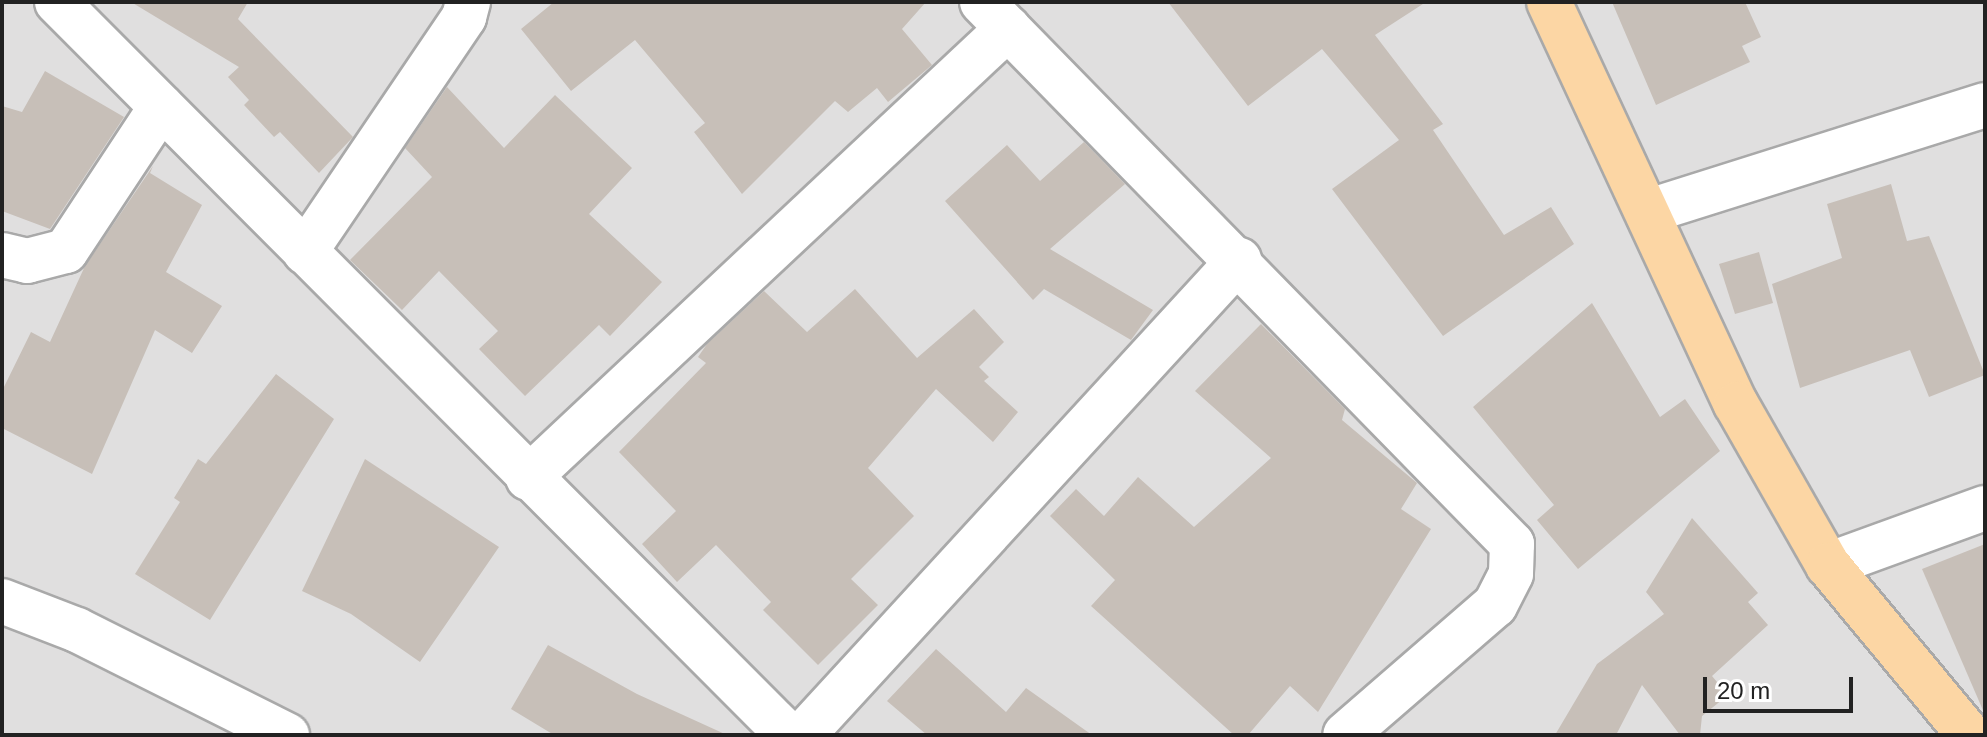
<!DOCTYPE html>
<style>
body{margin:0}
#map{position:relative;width:1987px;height:737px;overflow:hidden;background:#f2efe9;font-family:Arial,sans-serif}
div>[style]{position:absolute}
.residential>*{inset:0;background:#e0dfdf}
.building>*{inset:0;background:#c7bfb8}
.roads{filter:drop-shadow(2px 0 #a9a9a9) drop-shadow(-2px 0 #a9a9a9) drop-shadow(0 2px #a9a9a9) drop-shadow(0 -2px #a9a9a9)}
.minor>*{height:44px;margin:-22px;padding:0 22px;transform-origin:22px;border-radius:22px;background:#fff}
.major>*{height:44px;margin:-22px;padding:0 22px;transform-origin:22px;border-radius:22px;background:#fcd6a4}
span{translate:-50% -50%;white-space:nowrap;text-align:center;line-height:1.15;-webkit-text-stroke:7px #fff;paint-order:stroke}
.frame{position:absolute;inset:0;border:4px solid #222;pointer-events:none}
.scale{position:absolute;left:1703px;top:677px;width:150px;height:36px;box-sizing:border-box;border:4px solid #222;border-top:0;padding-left:10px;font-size:24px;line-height:28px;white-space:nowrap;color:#222;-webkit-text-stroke:6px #fff;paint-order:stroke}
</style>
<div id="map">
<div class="residential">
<div style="clip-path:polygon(2px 2px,1985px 2px,1985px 735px,2px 735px)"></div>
</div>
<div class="building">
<div style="clip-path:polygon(131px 2px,248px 2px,238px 19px,353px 137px,319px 173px,280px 132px,274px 137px,244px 105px,249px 100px,228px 77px,239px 67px)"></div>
<div style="clip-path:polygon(554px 2px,926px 2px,902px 29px,932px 65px,888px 102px,877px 88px,848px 112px,835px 101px,742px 194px,694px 132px,705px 123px,635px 40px,571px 91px,521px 29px)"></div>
<div style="clip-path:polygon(1168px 2px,1426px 2px,1375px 35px,1443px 124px,1433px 130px,1504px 235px,1551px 207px,1574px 244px,1443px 336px,1332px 189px,1399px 140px,1322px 49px,1248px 106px)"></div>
<div style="clip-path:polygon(1612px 2px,1745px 2px,1761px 37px,1742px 46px,1750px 62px,1656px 105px)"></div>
<div style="clip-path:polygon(45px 71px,124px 117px,50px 229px,2px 211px,2px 106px,22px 112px)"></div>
<div style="clip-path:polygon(447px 87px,504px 148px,555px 95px,632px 168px,589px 214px,662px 282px,610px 336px,599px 325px,525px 396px,479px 349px,498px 331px,439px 271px,402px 310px,350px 260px,432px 177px,405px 148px)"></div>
<div style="clip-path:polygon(1084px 142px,1125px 184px,1050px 249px,1153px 310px,1131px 340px,1044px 289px,1033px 300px,945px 201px,1007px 145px,1040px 181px)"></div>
<div style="clip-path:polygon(153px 166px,150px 173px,202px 205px,166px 272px,222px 306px,192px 353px,155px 330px,92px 474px,2px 428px,2px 391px,31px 332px,50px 342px,85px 266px)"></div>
<div style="clip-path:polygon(1891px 184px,1907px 241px,1929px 236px,1985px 375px,1929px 397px,1910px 350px,1800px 388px,1772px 284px,1842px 258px,1827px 204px)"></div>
<div style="clip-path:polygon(1759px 252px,1773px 303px,1735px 314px,1719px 264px)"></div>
<div style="clip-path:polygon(855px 289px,917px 358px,974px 309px,1004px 342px,979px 367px,989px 377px,984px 381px,1018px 412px,993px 442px,936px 389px,868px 468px,914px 516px,851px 579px,878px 605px,818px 665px,763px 610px,771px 602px,716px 545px,677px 582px,642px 544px,676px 511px,619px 452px,706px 363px,698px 357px,707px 344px,764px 291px,807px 332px)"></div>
<div style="clip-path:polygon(1592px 303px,1660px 417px,1685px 399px,1720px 451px,1578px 569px,1537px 520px,1554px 505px,1473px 407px)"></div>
<div style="clip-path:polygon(1261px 324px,1345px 409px,1342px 420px,1417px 483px,1401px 509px,1431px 529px,1318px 712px,1290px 686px,1248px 735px,1234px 735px,1091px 606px,1115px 580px,1050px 516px,1076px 489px,1104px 516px,1138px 477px,1194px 527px,1271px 458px,1195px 391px)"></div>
<div style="clip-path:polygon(276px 374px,334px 419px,210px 620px,135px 574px,180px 502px,174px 498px,198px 459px,206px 464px)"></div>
<div style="clip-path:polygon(365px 459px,499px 547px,420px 662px,351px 614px,302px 591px)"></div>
<div style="clip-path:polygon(1692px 518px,1758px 593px,1748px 602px,1768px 625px,1712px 676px,1728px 695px,1702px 716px,1700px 735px,1680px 735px,1642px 685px,1616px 735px,1555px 735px,1597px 664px,1664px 614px,1646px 592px)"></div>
<div style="clip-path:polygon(1985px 544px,1985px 715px,1922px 569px)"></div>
<div style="clip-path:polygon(548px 645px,637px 694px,727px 735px,554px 735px,511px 709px)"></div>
<div style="clip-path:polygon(936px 649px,1006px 712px,1026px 688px,1092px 735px,927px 735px,887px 701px)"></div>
</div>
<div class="roads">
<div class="minor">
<div style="left:57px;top:2px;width:1035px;rotate:45.08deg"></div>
<div style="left:982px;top:2px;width:758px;rotate:45.64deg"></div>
<div style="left:1512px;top:544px;width:30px;rotate:92deg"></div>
<div style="left:1511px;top:574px;width:35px;rotate:117deg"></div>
<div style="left:1495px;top:605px;width:198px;rotate:139.1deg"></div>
<div style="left:1649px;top:211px;width:352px;rotate:-17.5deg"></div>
<div style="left:305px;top:252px;width:284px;rotate:-55.9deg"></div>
<div style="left:464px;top:17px;width:16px;rotate:-75deg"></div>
<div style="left:2px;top:255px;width:26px;rotate:13deg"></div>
<div style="left:27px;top:261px;width:40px;rotate:-14.4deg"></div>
<div style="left:66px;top:251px;width:173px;rotate:-56.6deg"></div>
<div style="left:528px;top:478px;width:658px;rotate:-43.15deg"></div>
<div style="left:1828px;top:565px;width:167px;rotate:-20deg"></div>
<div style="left:2px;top:601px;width:80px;rotate:21.1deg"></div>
<div style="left:77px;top:630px;width:235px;rotate:26.6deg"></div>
<div style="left:803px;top:735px;width:645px;rotate:-47.45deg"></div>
</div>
<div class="major">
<div style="left:1549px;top:2px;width:443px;rotate:65.1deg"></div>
<div style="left:1736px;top:404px;width:185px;rotate:60.3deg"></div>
<div style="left:1828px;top:565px;width:221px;rotate:50.3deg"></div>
</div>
</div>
<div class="frame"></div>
<div class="scale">20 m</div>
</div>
